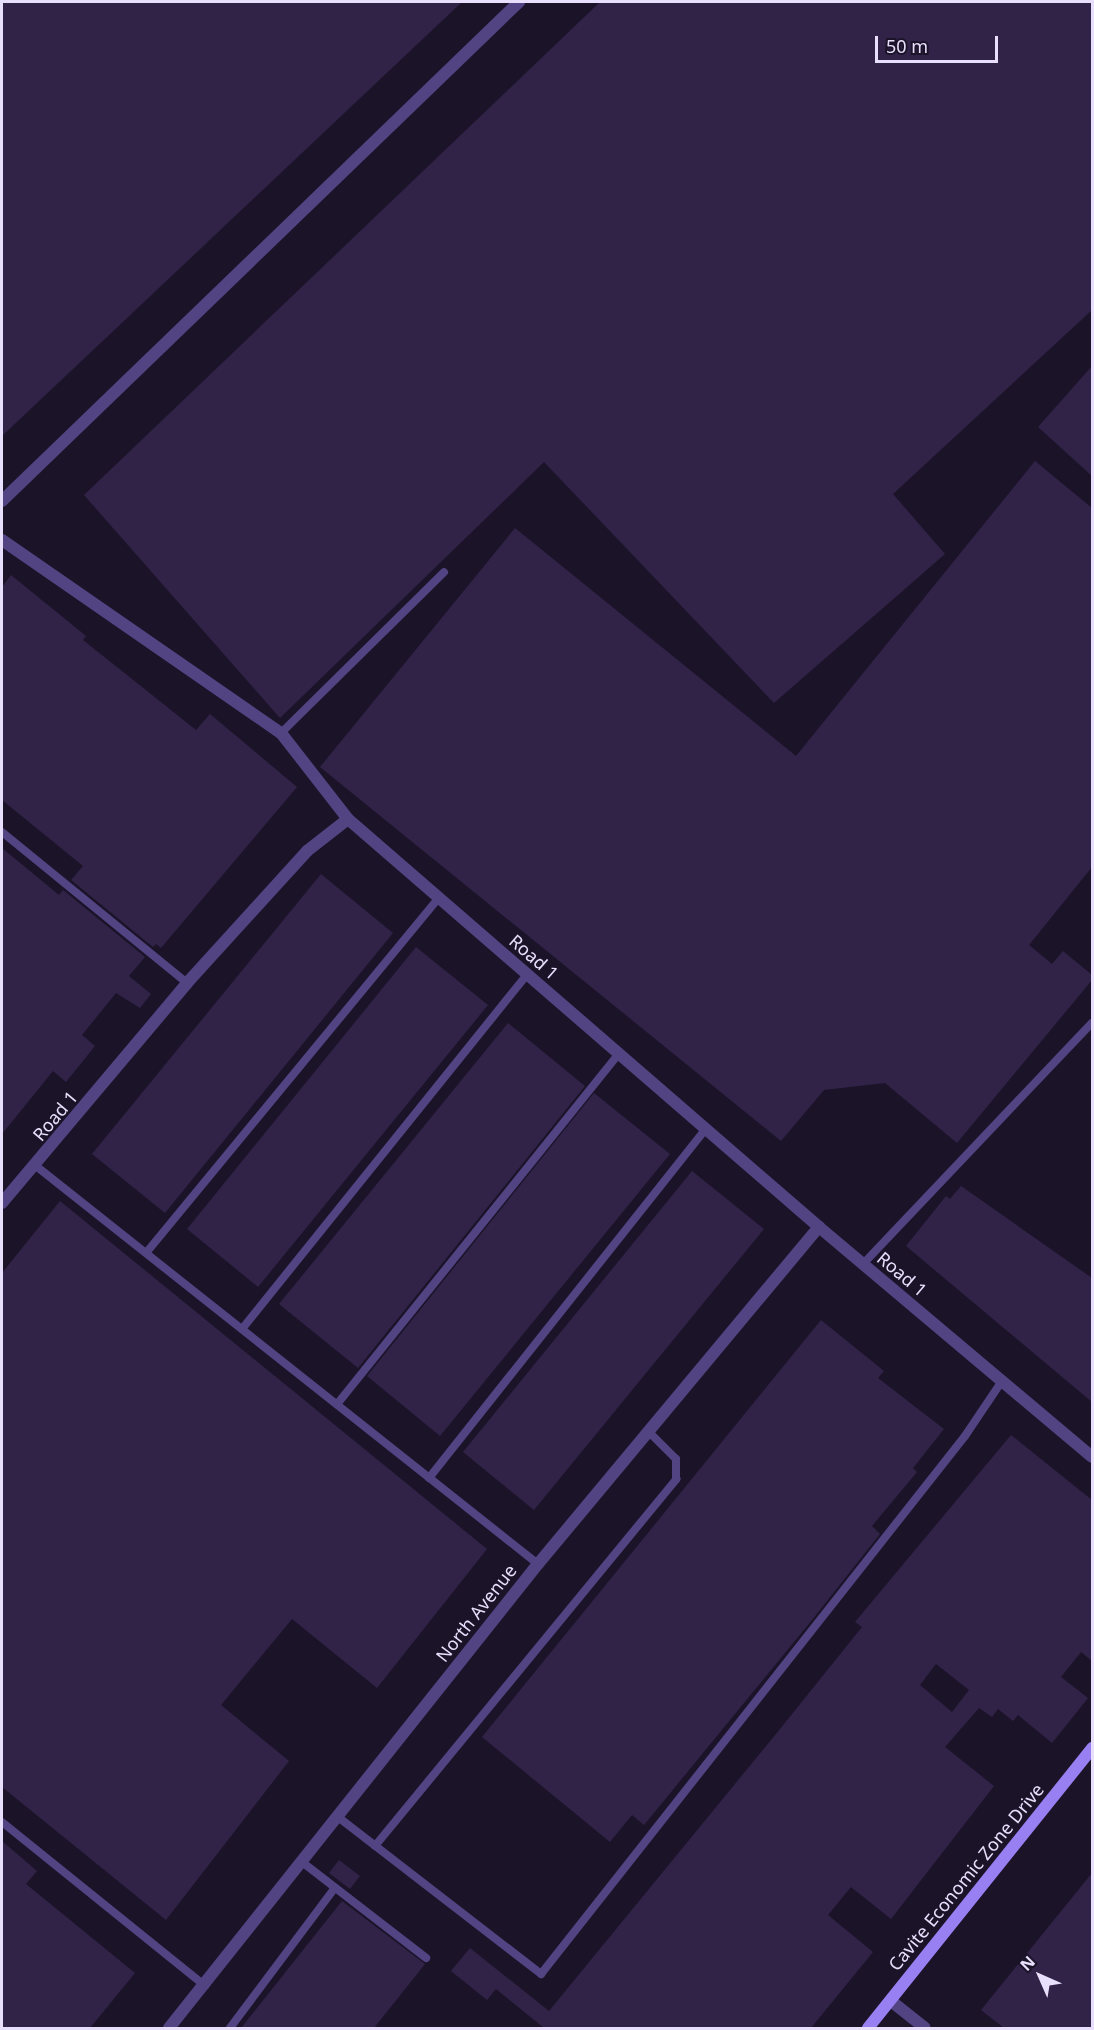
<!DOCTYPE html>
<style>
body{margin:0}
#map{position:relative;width:1094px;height:2030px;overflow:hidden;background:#1b1429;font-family:"Noto Sans",sans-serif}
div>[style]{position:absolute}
.building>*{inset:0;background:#312248}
.lane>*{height:8px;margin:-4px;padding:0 4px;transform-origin:4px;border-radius:4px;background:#524483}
.street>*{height:12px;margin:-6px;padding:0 6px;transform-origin:6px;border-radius:6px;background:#524483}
.secondary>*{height:12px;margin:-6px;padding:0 6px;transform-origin:6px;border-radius:6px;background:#9880f2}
span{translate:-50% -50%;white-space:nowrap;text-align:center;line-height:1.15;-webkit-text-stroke:5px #1b1429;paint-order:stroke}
.street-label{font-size:18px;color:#e8dffc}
.frame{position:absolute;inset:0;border:3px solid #e8dffc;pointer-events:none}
.north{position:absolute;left:1010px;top:1946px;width:60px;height:60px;-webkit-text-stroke:4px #1b1429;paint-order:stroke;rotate:315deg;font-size:16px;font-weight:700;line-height:24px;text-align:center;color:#e8dffc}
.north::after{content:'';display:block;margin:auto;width:21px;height:27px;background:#e8dffc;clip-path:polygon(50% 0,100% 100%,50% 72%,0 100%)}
.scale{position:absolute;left:875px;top:36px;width:123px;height:27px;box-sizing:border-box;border:3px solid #e8dffc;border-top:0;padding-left:8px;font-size:18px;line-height:21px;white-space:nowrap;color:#e8dffc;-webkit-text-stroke:4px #1b1429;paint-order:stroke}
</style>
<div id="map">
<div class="building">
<div style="clip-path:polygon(2px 2px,462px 2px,2px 436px)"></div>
<div style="clip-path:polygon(600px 2px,1092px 2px,1092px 310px,893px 494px,945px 554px,774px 703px,544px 462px,280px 718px,84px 495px)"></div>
<div style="clip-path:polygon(1092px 366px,1092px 476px,1038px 427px)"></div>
<div style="clip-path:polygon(1035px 461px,1092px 508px,1092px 867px,1029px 945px,1052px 964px,1063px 951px,1092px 975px,1092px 980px,957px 1143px,885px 1083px,824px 1090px,781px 1141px,320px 767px,515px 528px,796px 756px)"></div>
<div style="clip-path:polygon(11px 575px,86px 636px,83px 640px,196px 730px,210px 714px,297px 787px,161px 948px,156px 944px,153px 947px,71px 880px,83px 866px,2px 800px,2px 587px)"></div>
<div style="clip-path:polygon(2px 848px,59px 895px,63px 890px,145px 957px,129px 976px,151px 994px,140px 1008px,116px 993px,82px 1035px,95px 1046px,66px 1082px,53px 1071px,2px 1134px)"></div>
<div style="clip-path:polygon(321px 874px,393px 933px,165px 1213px,92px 1154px)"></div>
<div style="clip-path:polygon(416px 947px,488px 1005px,258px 1287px,187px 1229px)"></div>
<div style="clip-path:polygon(508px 1023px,585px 1086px,358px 1368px,279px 1304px)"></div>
<div style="clip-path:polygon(594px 1093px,670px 1154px,440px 1436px,367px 1376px)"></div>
<div style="clip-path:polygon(692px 1171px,764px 1229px,534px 1510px,463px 1452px)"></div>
<div style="clip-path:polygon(961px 1186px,1092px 1278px,1092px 1402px,906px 1246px,946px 1196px,950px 1199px)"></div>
<div style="clip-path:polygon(60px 1201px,487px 1549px,377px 1688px,292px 1619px,221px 1705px,289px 1761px,166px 1920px,2px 1787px,2px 1273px)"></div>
<div style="clip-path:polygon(821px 1320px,884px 1371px,878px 1378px,944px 1429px,913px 1468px,917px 1472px,872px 1526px,880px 1534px,812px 1620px,644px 1825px,632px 1815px,610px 1842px,482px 1737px)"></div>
<div style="clip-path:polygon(evenodd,1011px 1435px,1092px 1500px,1092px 1661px,1081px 1652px,1061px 1677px,1088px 1698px,1052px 1743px,1018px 1715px,1013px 1721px,998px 1709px,992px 1717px,979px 1708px,945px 1747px,994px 1786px,891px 1919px,851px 1887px,828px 1915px,873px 1952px,811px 2028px,544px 2028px,496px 1989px,487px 2000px,451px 1971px,470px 1948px,549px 2011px,780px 1729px,862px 1627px,855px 1622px,1011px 1435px,936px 1664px,969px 1690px,952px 1712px,920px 1685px,936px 1664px)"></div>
<div style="clip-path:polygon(2px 1841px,37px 1871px,26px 1884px,135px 1973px,90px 2028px,2px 2028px)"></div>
<div style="clip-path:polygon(339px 1860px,360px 1876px,350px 1889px,329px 1873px)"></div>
<div style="clip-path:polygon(1092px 1873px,1092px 2028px,1004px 2028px,981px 2010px)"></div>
<div style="clip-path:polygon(342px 1901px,425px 1964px,374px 2028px,241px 2028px)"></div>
</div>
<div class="lane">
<div style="left:281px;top:733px;width:229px;rotate:-44.6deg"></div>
<div style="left:2px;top:832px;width:239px;rotate:39.2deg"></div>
<div style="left:36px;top:1166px;width:641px;rotate:38.41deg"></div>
<div style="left:146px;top:1253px;width:460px;rotate:-50.5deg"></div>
<div style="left:863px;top:1264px;width:332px;rotate:-46.5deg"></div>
<div style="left:242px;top:1329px;width:455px;rotate:-51.2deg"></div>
<div style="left:338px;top:1403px;width:449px;rotate:-51.2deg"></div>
<div style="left:429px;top:1478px;width:446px;rotate:-51.6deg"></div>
<div style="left:338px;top:1817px;width:257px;rotate:37.7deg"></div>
<div style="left:541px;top:1974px;width:685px;rotate:-51.76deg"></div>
<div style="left:965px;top:1436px;width:66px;rotate:-56.1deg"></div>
<div style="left:2px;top:1822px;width:261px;rotate:38.9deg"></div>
<div style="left:375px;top:1846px;width:475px;rotate:-50.6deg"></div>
<div style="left:676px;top:1479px;width:20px;rotate:-90deg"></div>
<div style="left:676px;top:1459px;width:40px;rotate:-135deg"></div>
<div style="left:302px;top:1862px;width:157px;rotate:37.7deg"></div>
<div style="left:230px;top:2028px;width:174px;rotate:-53.2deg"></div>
</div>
<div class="street">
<div style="left:2px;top:501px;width:719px;rotate:-43.99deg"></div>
<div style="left:2px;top:540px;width:339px;rotate:34.7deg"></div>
<div style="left:281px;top:733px;width:109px;rotate:52.1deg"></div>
<div style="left:348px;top:819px;width:623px;rotate:40.9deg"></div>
<div style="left:819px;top:1227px;width:357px;rotate:40.1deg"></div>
<div style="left:2px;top:1203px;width:287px;rotate:-49.9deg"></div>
<div style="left:187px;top:983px;width:178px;rotate:-47.7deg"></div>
<div style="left:307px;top:851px;width:52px;rotate:-38deg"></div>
<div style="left:891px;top:2001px;width:43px;rotate:38.5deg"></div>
<div style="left:169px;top:2028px;width:593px;rotate:-51.51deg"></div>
<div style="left:538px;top:1564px;width:439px;rotate:-50.2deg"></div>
</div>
<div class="secondary">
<div style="left:868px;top:2028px;width:359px;rotate:-51.3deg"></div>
</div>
<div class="street-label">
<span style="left:534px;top:957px;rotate:41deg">Road 1</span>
<span style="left:55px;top:1116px;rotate:-50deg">Road 1</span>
<span style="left:902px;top:1274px;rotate:40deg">Road 1</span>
<span style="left:476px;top:1613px;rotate:-52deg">North Avenue</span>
<span style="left:966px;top:1877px;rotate:-51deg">Cavite Economic Zone Drive</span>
</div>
<div class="frame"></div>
<div class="north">N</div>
<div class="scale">50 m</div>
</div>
